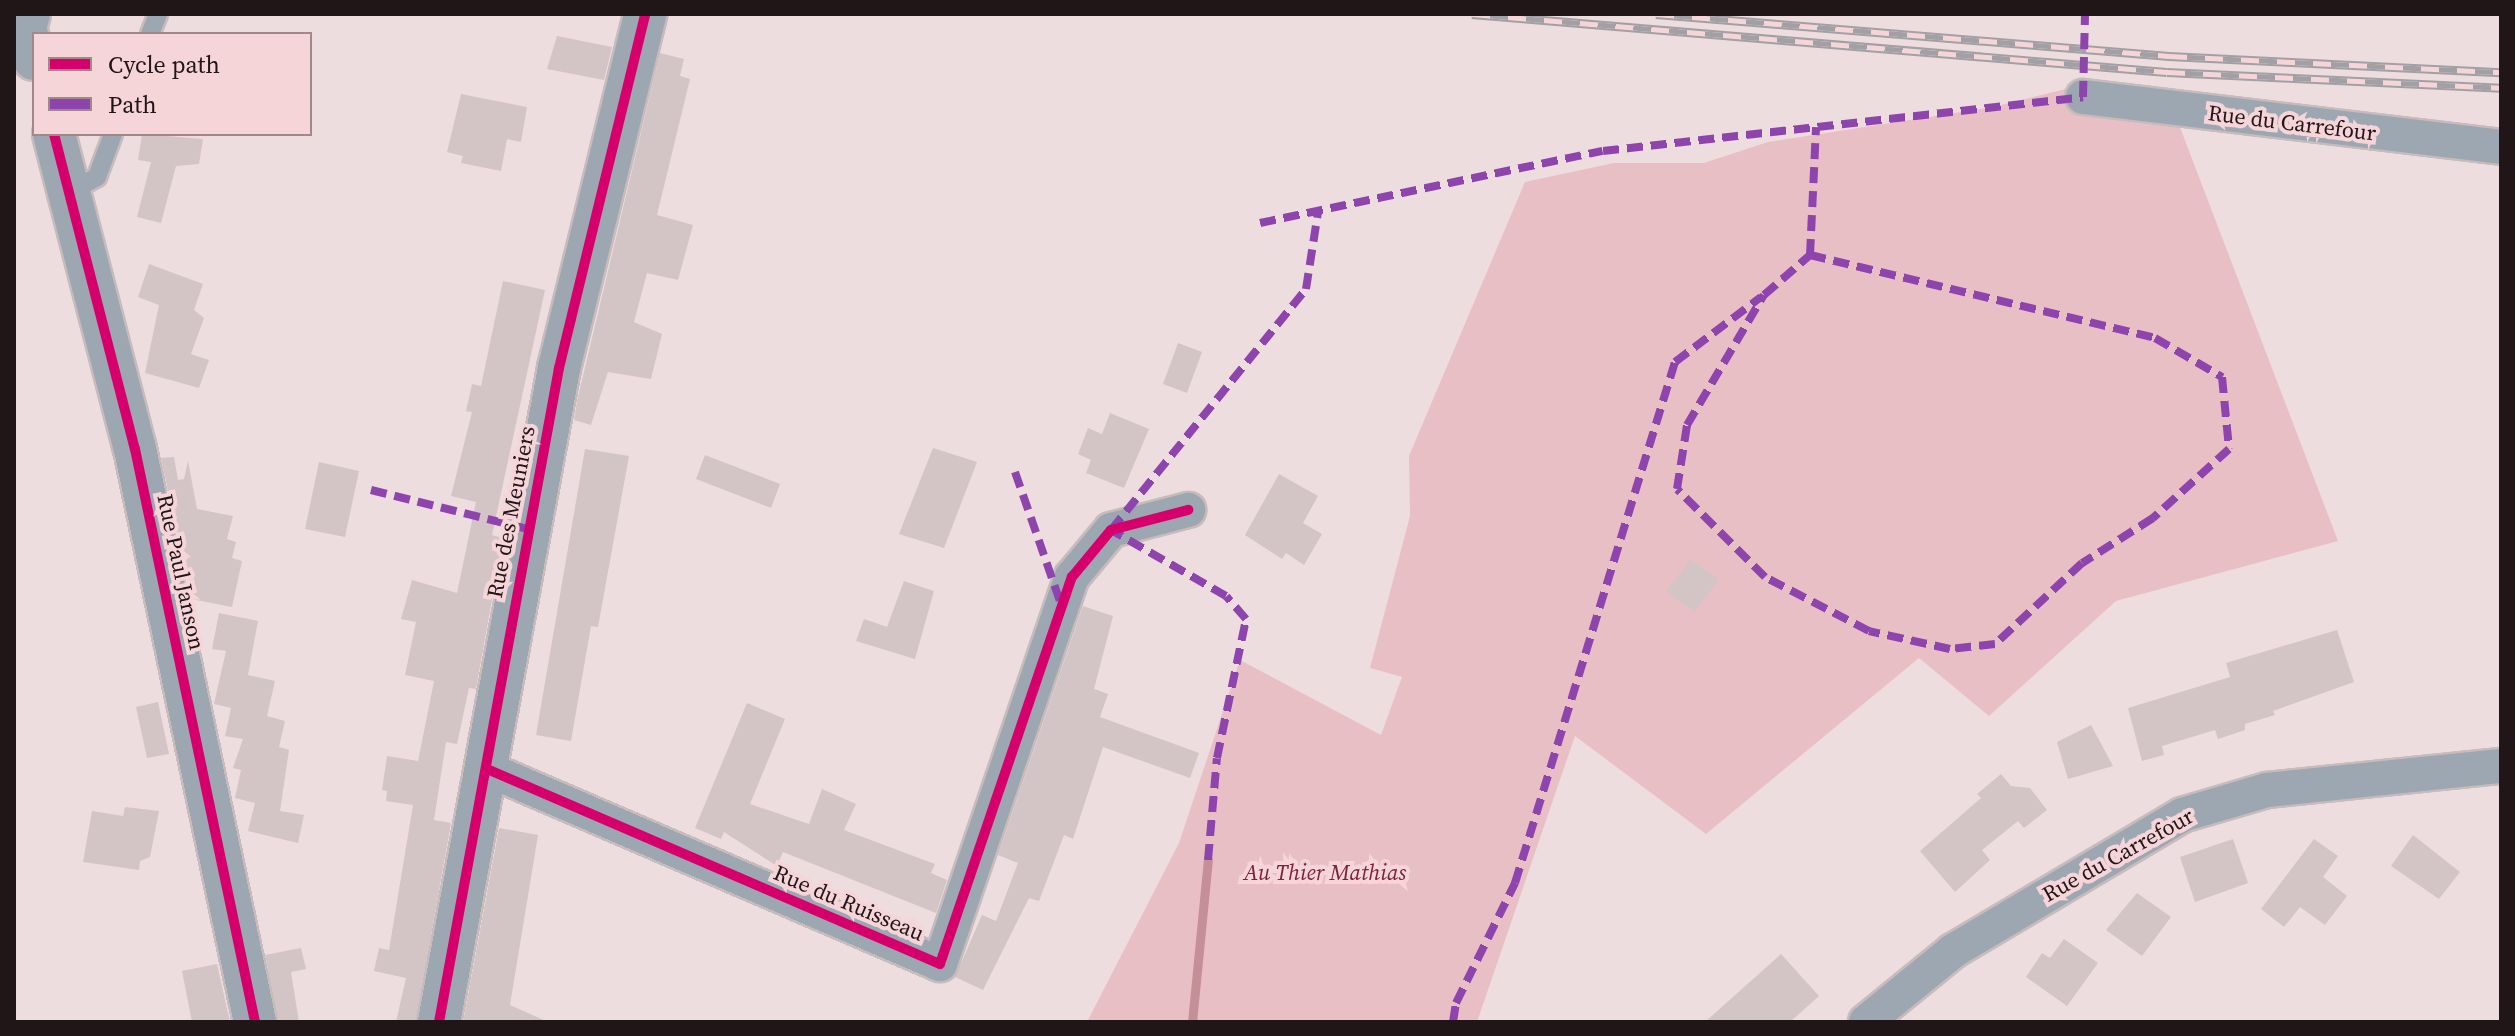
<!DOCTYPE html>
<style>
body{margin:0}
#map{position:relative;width:2515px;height:1036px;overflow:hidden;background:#eedddf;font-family:"Source Serif 4",serif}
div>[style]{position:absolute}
.green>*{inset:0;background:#e8bfc5}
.stream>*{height:9px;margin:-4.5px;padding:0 4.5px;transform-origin:4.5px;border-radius:4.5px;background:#c58f98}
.building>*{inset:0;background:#d3c4c6}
.roads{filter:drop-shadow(2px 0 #c7bbbc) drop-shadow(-2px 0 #c7bbbc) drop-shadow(0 2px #c7bbbc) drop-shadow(0 -2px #c7bbbc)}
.service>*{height:18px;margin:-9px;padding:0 9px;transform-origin:9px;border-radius:9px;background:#9ca7b1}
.minor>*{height:34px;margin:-17px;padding:0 17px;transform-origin:17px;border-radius:17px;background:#9ca7b1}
.tertiary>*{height:42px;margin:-21px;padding:0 21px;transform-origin:21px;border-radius:21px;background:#9ca7b1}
.rail>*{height:9px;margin-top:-4.5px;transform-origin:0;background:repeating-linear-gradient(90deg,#f6d5d9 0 18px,#a2a0a4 0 36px);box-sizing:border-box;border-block:2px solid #a2a0a4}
.quiet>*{height:8px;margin-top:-4px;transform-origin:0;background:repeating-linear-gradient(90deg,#8e44ad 0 16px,transparent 0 24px)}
.cycleway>*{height:10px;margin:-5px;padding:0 5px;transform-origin:5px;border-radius:5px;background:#d6006c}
span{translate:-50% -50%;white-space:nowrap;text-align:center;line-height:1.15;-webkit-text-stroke:8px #f6d5d9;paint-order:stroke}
.street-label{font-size:22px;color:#201517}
.park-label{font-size:22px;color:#7a223a;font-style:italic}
.frame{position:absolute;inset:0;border:16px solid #201517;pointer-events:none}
.legend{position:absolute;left:32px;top:32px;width:280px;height:104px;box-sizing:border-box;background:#f6d5d9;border:2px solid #a0888b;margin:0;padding:10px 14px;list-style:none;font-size:24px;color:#201517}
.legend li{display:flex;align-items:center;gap:16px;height:40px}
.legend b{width:40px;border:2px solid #a0888b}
</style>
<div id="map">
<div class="green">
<div style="clip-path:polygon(2082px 85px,2173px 109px,2338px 541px,2116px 601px,1989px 716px,1919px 658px,1706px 834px,1575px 736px,1477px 1022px,1087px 1022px,1179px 843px,1240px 660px,1381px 735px,1402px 677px,1370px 668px,1410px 516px,1409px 456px,1525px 182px,1614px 163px,1704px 163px,1768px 142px,1993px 107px)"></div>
</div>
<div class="stream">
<div style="left:1192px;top:1022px;width:163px;rotate:-84.4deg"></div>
</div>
<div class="building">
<div style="clip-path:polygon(557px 36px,612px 47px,604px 80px,547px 69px)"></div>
<div style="clip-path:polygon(660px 53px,684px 59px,680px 76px,690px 79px,657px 215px,693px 225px,678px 280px,647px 273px,634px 322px,662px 334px,651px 379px,608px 372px,591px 425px,574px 420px,577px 401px)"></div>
<div style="clip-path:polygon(461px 94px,527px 107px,521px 142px,507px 139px,501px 171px,461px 163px,463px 156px,447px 152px)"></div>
<div style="clip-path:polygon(142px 134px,203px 139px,199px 164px,176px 166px,161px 223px,137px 217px,151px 162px,138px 160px)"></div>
<div style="clip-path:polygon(149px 264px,203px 284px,194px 310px,204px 318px,191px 354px,209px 360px,199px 388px,145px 373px,159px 305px,138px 297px)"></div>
<div style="clip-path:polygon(503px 281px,545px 290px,492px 535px,503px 538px,476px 689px,469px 688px,457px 744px,446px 742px,434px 820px,451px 823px,416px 1022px,396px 1022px,406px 978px,374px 971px,379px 948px,389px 950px,413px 805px,386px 801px,387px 791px,382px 790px,387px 756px,418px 761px,434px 681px,405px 675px,416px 622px,401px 619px,412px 580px,457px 593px,476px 502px,451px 496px,472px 412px,466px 411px,472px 384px,481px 386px)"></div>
<div style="clip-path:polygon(1178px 343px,1202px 352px,1187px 393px,1163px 384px)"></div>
<div style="clip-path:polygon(1110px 413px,1149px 429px,1124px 488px,1086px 473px,1091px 460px,1078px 454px,1088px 428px,1102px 434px)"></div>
<div style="clip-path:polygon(933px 448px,977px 462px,944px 548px,899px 534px)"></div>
<div style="clip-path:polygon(585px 449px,629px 456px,598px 627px,591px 626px,571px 741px,536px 735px)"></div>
<div style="clip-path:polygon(705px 455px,780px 484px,771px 508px,696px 479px)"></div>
<div style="clip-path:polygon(174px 457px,178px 480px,184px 479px,188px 461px,197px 509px,233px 516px,227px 539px,236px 542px,232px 558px,242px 561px,232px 607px,191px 599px,161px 458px)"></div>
<div style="clip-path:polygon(319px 462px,359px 471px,345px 537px,305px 529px)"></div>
<div style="clip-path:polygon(1279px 474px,1318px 496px,1303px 523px,1322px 534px,1304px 565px,1286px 553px,1282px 559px,1245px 535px)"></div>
<div style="clip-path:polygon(1690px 559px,1719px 579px,1695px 612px,1666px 592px)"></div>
<div style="clip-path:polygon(904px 581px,934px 591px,915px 659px,856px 641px,864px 619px,887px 627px)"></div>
<div style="clip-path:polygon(1083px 606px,1113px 616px,1094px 689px,1108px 694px,1100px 717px,1199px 753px,1190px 778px,1103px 747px,1073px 839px,1064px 835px,1039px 901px,1029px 898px,983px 990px,955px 977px,982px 915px,996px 921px,1018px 863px,998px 855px)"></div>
<div style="clip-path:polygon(219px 613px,258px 621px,248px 675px,275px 681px,267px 716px,285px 721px,279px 747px,289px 750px,280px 811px,304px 815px,298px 843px,248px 831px,255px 803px,235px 798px,241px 770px,233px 768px,243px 739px,225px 736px,231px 708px,214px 704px,226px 651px,212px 649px)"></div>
<div style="clip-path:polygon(2337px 630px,2354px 682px,2273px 711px,2275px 715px,2245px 724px,2245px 730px,2218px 739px,2215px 730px,2162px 746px,2164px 755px,2142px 761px,2128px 708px,2230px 677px,2226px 663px)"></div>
<div style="clip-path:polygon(158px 702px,169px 754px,147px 758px,136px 707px)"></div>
<div style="clip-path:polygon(747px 703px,785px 719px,750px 804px,809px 824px,822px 789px,856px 804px,844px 830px,935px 864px,931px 873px,947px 880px,936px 913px,783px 852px,777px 866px,724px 832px,721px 839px,695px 828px)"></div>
<div style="clip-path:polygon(2091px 725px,2113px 766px,2068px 779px,2057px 742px)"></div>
<div style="clip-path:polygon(2001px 774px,2011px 786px,2030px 788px,2047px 810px,2024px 828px,2018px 821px,1982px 850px,1990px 860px,1955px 892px,1920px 851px,1981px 798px,1977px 794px)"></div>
<div style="clip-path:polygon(125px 807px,159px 811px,150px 857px,140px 861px,139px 870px,83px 862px,92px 811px,123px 816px)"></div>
<div style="clip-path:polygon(499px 828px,538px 835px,510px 1005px,548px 1022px,463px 1022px)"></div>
<div style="clip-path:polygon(2413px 835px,2460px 872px,2439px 899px,2391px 866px)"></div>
<div style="clip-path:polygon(2233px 839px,2248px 883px,2195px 902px,2180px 857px)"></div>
<div style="clip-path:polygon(2314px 839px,2338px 856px,2323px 877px,2347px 896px,2325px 925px,2300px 907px,2284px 927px,2261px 909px)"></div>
<div style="clip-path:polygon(2137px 893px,2171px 917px,2142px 956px,2106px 930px)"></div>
<div style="clip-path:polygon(2064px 939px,2098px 963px,2067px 1006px,2026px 977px,2042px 953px,2050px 958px)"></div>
<div style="clip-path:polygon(301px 948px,306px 969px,291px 972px,299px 1022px,278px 1022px,265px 955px)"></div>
<div style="clip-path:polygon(1781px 954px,1819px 996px,1790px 1022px,1705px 1022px)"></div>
<div style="clip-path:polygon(217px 964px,230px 1022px,192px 1022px,182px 971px)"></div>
</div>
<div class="roads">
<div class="service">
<div style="left:150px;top:34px;width:22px;rotate:-68deg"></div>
<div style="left:69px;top:193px;width:32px;rotate:-30deg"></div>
<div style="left:97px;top:177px;width:46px;rotate:-69.6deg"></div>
</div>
<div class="minor">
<div style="left:2083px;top:97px;width:421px;rotate:6.8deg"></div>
<div style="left:487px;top:769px;width:493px;rotate:23.3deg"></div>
<div style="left:940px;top:964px;width:409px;rotate:-71.2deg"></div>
<div style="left:1072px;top:577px;width:61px;rotate:-50.3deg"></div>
<div style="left:1111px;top:530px;width:80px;rotate:-14.6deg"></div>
<div style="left:1866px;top:1022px;width:112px;rotate:-39.2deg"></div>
<div style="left:1953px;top:951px;width:266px;rotate:-30.7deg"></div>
<div style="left:2182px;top:815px;width:89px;rotate:-16.4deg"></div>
<div style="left:2267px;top:790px;width:235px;rotate:-5.9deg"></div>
</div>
<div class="tertiary">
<div style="left:29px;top:14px;width:15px;rotate:106deg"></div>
<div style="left:25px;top:28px;width:32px;rotate:74deg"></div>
<div style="left:54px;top:134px;width:325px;rotate:75.6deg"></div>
<div style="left:135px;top:449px;width:585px;rotate:78.17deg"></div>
<div style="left:439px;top:1022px;width:665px;rotate:-79.6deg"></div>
<div style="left:559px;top:368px;width:364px;rotate:-76.3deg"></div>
</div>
</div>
<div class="rail">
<div style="left:1472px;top:14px;width:697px;rotate:4.77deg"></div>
<div style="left:2167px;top:72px;width:334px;rotate:2.7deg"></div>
<div style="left:1656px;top:14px;width:515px;rotate:4.68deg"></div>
<div style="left:2169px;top:56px;width:332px;rotate:2.8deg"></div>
</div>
<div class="quiet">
<div style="left:1260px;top:223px;width:350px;rotate:-11.9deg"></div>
<div style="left:1603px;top:151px;width:483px;rotate:-6.4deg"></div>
<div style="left:2083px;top:97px;width:83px;rotate:-88.6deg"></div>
<div style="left:1810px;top:255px;width:355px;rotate:13.5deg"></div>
<div style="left:2155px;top:338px;width:78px;rotate:30.2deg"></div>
<div style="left:2222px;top:377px;width:72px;rotate:84.4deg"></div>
<div style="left:2229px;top:449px;width:103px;rotate:137.8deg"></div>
<div style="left:2153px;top:518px;width:84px;rotate:147.6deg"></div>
<div style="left:2082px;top:563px;width:119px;rotate:137deg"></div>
<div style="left:1995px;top:644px;width:45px;rotate:173.7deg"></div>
<div style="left:1950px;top:649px;width:83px;rotate:-167.5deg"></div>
<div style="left:1869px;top:631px;width:117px;rotate:-152.6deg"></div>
<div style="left:1765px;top:577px;width:124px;rotate:-135deg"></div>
<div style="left:1677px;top:489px;width:65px;rotate:-81.1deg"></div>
<div style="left:1687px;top:425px;width:151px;rotate:-59.4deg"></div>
<div style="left:1764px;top:295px;width:61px;rotate:-41deg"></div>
<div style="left:1810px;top:255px;width:128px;rotate:-87.3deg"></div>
<div style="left:1015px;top:472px;width:140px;rotate:70.8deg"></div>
<div style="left:371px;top:490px;width:161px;rotate:14deg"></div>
<div style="left:1208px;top:860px;width:102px;rotate:-85deg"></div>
<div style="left:1217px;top:758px;width:142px;rotate:-78.2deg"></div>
<div style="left:1246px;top:619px;width:30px;rotate:-131deg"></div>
<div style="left:1226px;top:596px;width:133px;rotate:-150.1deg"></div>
<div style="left:1111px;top:530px;width:310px;rotate:-51deg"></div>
<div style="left:1306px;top:289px;width:78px;rotate:-81.1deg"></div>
<div style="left:1453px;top:1022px;width:19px;rotate:-81deg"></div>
<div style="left:1456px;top:1003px;width:134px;rotate:-63.8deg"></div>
<div style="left:1515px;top:883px;width:545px;rotate:-72.93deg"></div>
<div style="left:1675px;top:362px;width:108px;rotate:-37.1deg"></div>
</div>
<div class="cycleway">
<div style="left:54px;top:134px;width:325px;rotate:75.6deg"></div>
<div style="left:135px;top:449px;width:585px;rotate:78.17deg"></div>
<div style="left:487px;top:769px;width:493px;rotate:23.3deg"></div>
<div style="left:940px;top:964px;width:409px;rotate:-71.2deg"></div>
<div style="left:1072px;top:577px;width:61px;rotate:-50.3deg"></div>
<div style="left:1111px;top:530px;width:80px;rotate:-14.6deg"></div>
<div style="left:439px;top:1022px;width:665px;rotate:-79.6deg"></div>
<div style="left:559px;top:368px;width:364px;rotate:-76.3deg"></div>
</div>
<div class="street-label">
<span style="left:2292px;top:123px;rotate:7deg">Rue du Carrefour</span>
<span style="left:511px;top:512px;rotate:-79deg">Rue des Meuniers</span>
<span style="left:181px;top:572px;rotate:78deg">Rue Paul Janson</span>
<span style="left:2118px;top:855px;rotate:-29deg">Rue du Carrefour</span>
<span style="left:849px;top:903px;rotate:23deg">Rue du Ruisseau</span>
</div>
<div class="park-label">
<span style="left:1325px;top:873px">Au Thier Mathias</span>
</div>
<div class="frame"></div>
<ul class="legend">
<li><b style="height:10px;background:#d6006c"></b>Cycle path</li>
<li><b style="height:10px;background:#8e44ad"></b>Path</li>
</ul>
</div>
